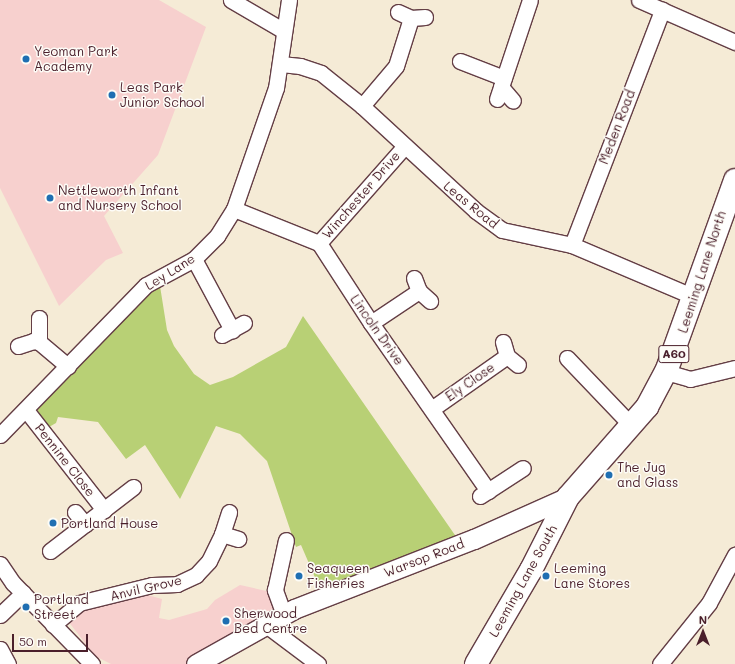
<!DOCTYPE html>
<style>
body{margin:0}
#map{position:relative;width:735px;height:664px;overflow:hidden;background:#f5ebd6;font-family:Mali,sans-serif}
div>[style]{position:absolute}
.built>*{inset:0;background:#f7d0ce}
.green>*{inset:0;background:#b8d075}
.roads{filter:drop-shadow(1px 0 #643e45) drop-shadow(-1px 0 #643e45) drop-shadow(0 1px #643e45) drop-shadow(0 -1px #643e45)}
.minor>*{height:15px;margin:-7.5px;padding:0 7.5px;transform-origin:7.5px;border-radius:7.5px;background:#fff}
.major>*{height:19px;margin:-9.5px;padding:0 9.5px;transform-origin:9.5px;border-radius:9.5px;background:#fff}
.highway>*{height:22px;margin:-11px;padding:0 11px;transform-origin:11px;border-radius:11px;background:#fff}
.dots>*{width:11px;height:11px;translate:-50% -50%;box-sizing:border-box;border:2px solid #fdfcf7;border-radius:50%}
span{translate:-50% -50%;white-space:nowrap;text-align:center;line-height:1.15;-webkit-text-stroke:3px #fdfcf7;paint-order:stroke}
.shield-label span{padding:1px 3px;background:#fdfcf7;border:1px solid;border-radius:3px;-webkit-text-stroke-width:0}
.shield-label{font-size:12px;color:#4a1f2b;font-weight:700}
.poi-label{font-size:13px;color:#4a1f2b}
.left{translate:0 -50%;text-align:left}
.street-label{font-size:13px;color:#4a1f2b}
.north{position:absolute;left:683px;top:612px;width:40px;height:40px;-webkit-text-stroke:3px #fdfcf7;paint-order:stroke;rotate:0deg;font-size:11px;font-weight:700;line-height:16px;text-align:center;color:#4a1f2b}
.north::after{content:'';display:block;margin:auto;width:14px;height:18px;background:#4a1f2b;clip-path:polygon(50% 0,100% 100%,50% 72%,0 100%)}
.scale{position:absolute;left:12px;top:634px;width:76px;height:18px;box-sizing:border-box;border:2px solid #4a1f2b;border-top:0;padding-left:5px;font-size:12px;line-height:14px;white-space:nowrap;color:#4a1f2b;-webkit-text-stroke:3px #fdfcf7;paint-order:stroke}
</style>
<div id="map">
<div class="built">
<div style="clip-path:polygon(0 0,159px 0,206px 27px,158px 155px,104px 216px,123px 253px,106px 260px,59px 306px,0 188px)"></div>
<div style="clip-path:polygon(240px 585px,271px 592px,277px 606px,239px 632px,212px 664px,111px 664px,95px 656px,68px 621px,77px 610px,144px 594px,162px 599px,159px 618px,169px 620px,207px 609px,215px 600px)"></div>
</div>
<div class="green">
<div style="clip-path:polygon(160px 286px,167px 330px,174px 346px,194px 374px,210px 385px,233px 377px,286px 347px,303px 316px,457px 538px,320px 589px,301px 545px,296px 547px,267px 461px,240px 434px,216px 426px,180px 499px,145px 445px,126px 459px,98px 422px,58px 417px,56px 423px,49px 427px,38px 412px,38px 407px,135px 304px)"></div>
</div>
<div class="roads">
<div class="minor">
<div style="left:231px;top:0;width:61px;rotate:30.3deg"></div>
<div style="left:639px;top:0;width:105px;rotate:23.6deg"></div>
<div style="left:398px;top:12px;width:14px;rotate:25deg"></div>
<div style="left:411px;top:18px;width:14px;rotate:-4deg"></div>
<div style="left:460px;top:61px;width:47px;rotate:21.1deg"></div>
<div style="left:281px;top:64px;width:19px;rotate:6deg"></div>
<div style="left:300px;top:66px;width:22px;rotate:18deg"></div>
<div style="left:321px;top:73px;width:53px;rotate:38.8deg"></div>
<div style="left:362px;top:106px;width:155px;rotate:42.6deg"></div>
<div style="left:476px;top:211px;width:32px;rotate:36deg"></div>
<div style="left:502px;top:230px;width:72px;rotate:12.1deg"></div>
<div style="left:572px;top:245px;width:130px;rotate:23deg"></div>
<div style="left:501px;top:87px;width:18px;rotate:49deg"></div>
<div style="left:497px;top:99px;width:104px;rotate:-71.6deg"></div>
<div style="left:362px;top:106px;width:52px;rotate:-49.6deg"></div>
<div style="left:396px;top:66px;width:50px;rotate:-72.6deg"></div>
<div style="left:234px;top:209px;width:92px;rotate:21.8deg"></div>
<div style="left:319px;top:243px;width:95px;rotate:57deg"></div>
<div style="left:371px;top:323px;width:205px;rotate:55.1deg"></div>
<div style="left:319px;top:243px;width:128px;rotate:-48.5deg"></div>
<div style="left:572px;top:245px;width:252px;rotate:-69deg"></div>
<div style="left:194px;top:259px;width:81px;rotate:61.8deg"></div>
<div style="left:414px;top:278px;width:14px;rotate:69deg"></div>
<div style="left:419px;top:291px;width:15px;rotate:42deg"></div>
<div style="left:371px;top:323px;width:58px;rotate:-33.7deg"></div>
<div style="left:222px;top:335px;width:25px;rotate:-29deg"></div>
<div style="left:39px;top:342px;width:24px;rotate:-90deg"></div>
<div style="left:503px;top:342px;width:15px;rotate:74deg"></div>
<div style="left:507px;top:356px;width:14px;rotate:39deg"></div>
<div style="left:18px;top:346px;width:16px;rotate:-18deg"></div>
<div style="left:33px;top:341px;width:6px;rotate:9deg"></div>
<div style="left:39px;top:342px;width:38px;rotate:40deg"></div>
<div style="left:567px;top:358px;width:93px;rotate:46.3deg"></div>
<div style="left:666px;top:372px;width:25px;rotate:16deg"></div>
<div style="left:690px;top:379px;width:46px;rotate:-13.7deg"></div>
<div style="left:433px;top:408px;width:90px;rotate:-35.1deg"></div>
<div style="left:26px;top:410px;width:127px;rotate:52deg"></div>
<div style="left:0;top:435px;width:209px;rotate:-45.8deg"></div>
<div style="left:146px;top:285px;width:55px;rotate:-28.4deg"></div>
<div style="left:194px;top:259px;width:33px;rotate:-45deg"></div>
<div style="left:217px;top:236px;width:32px;rotate:-58deg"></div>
<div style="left:234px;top:209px;width:128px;rotate:-70.9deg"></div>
<div style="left:276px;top:88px;width:89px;rotate:-81.6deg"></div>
<div style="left:480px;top:496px;width:51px;rotate:-33.1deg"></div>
<div style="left:75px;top:512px;width:16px;rotate:50deg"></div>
<div style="left:222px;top:534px;width:17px;rotate:17deg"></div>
<div style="left:50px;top:551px;width:105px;rotate:-37.6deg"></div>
<div style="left:0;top:564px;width:23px;rotate:56deg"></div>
<div style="left:13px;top:583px;width:113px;rotate:45.7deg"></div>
<div style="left:0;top:615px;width:32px;rotate:-44deg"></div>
<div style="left:284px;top:615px;width:27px;rotate:-110deg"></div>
<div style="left:275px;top:590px;width:51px;rotate:-77.6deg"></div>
<div style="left:53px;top:625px;width:34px;rotate:-40deg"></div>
<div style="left:79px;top:603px;width:75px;rotate:-13.9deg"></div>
<div style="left:152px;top:585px;width:25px;rotate:-2deg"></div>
<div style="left:177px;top:584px;width:21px;rotate:-25deg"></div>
<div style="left:196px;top:575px;width:19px;rotate:-47deg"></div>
<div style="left:209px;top:561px;width:30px;rotate:-64deg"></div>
<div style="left:222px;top:534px;width:23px;rotate:-72deg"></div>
<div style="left:266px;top:625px;width:65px;rotate:36.9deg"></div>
<div style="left:0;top:649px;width:17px;rotate:62deg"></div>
<div style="left:660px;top:664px;width:78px;rotate:-51.2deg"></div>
<div style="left:709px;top:603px;width:55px;rotate:-61.6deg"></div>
</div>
<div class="major">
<div style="left:196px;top:664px;width:112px;rotate:-29.3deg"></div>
<div style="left:294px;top:609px;width:193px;rotate:-21.3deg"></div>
<div style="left:474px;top:539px;width:103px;rotate:-24.1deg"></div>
</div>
<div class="highway">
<div style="left:476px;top:664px;width:109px;rotate:-59.7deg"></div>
<div style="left:531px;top:570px;width:82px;rotate:-63.1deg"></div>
<div style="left:568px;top:497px;width:120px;rotate:-48.7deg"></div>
<div style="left:647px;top:407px;width:40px;rotate:-62deg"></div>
<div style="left:666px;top:372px;width:204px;rotate:-70.2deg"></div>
</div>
</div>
<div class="dots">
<div style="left:26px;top:59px;background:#1f6fb2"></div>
<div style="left:112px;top:95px;background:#1f6fb2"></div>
<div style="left:50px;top:198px;background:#1f6fb2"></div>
<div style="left:609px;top:475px;background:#1f6fb2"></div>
<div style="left:53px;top:523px;background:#1f6fb2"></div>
<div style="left:299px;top:576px;background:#1f6fb2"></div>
<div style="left:546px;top:576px;background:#1f6fb2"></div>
<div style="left:26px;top:607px;background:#1f6fb2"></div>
<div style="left:226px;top:621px;background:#1f6fb2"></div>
</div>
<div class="shield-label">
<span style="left:674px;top:354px">A60</span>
</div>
<div class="poi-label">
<span class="left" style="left:34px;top:59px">Yeoman Park<br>Academy</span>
<span class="left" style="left:120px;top:95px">Leas Park<br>Junior School</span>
<span class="left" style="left:58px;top:198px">Nettleworth Infant<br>and Nursery School</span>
<span class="left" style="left:617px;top:475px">The Jug<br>and Glass</span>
<span class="left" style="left:61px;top:523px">Portland House</span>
<span class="left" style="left:307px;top:576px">Seaqueen<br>Fisheries</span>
<span class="left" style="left:554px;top:576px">Leeming<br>Lane Stores</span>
<span class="left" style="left:34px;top:607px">Portland<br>Street</span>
<span class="left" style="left:234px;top:621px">Sherwood<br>Bed Centre</span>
</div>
<div class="street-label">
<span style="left:617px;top:127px;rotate:-69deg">Meden Road</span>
<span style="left:361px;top:195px;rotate:-49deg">Winchester Drive</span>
<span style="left:471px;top:205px;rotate:39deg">Leas Road</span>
<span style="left:170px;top:272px;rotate:-32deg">Ley Lane</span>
<span style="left:702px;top:272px;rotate:-72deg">Leeming Lane North</span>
<span style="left:377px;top:330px;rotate:55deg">Lincoln Drive</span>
<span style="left:470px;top:382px;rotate:-35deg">Ely Close</span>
<span style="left:65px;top:460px;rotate:52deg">Pennine Close</span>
<span style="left:424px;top:558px;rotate:-21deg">Warsop Road</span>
<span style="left:523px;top:581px;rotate:-61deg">Leeming Lane South</span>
<span style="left:146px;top:588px;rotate:-13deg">Anvil Grove</span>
</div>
<div class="north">N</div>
<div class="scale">50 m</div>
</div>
